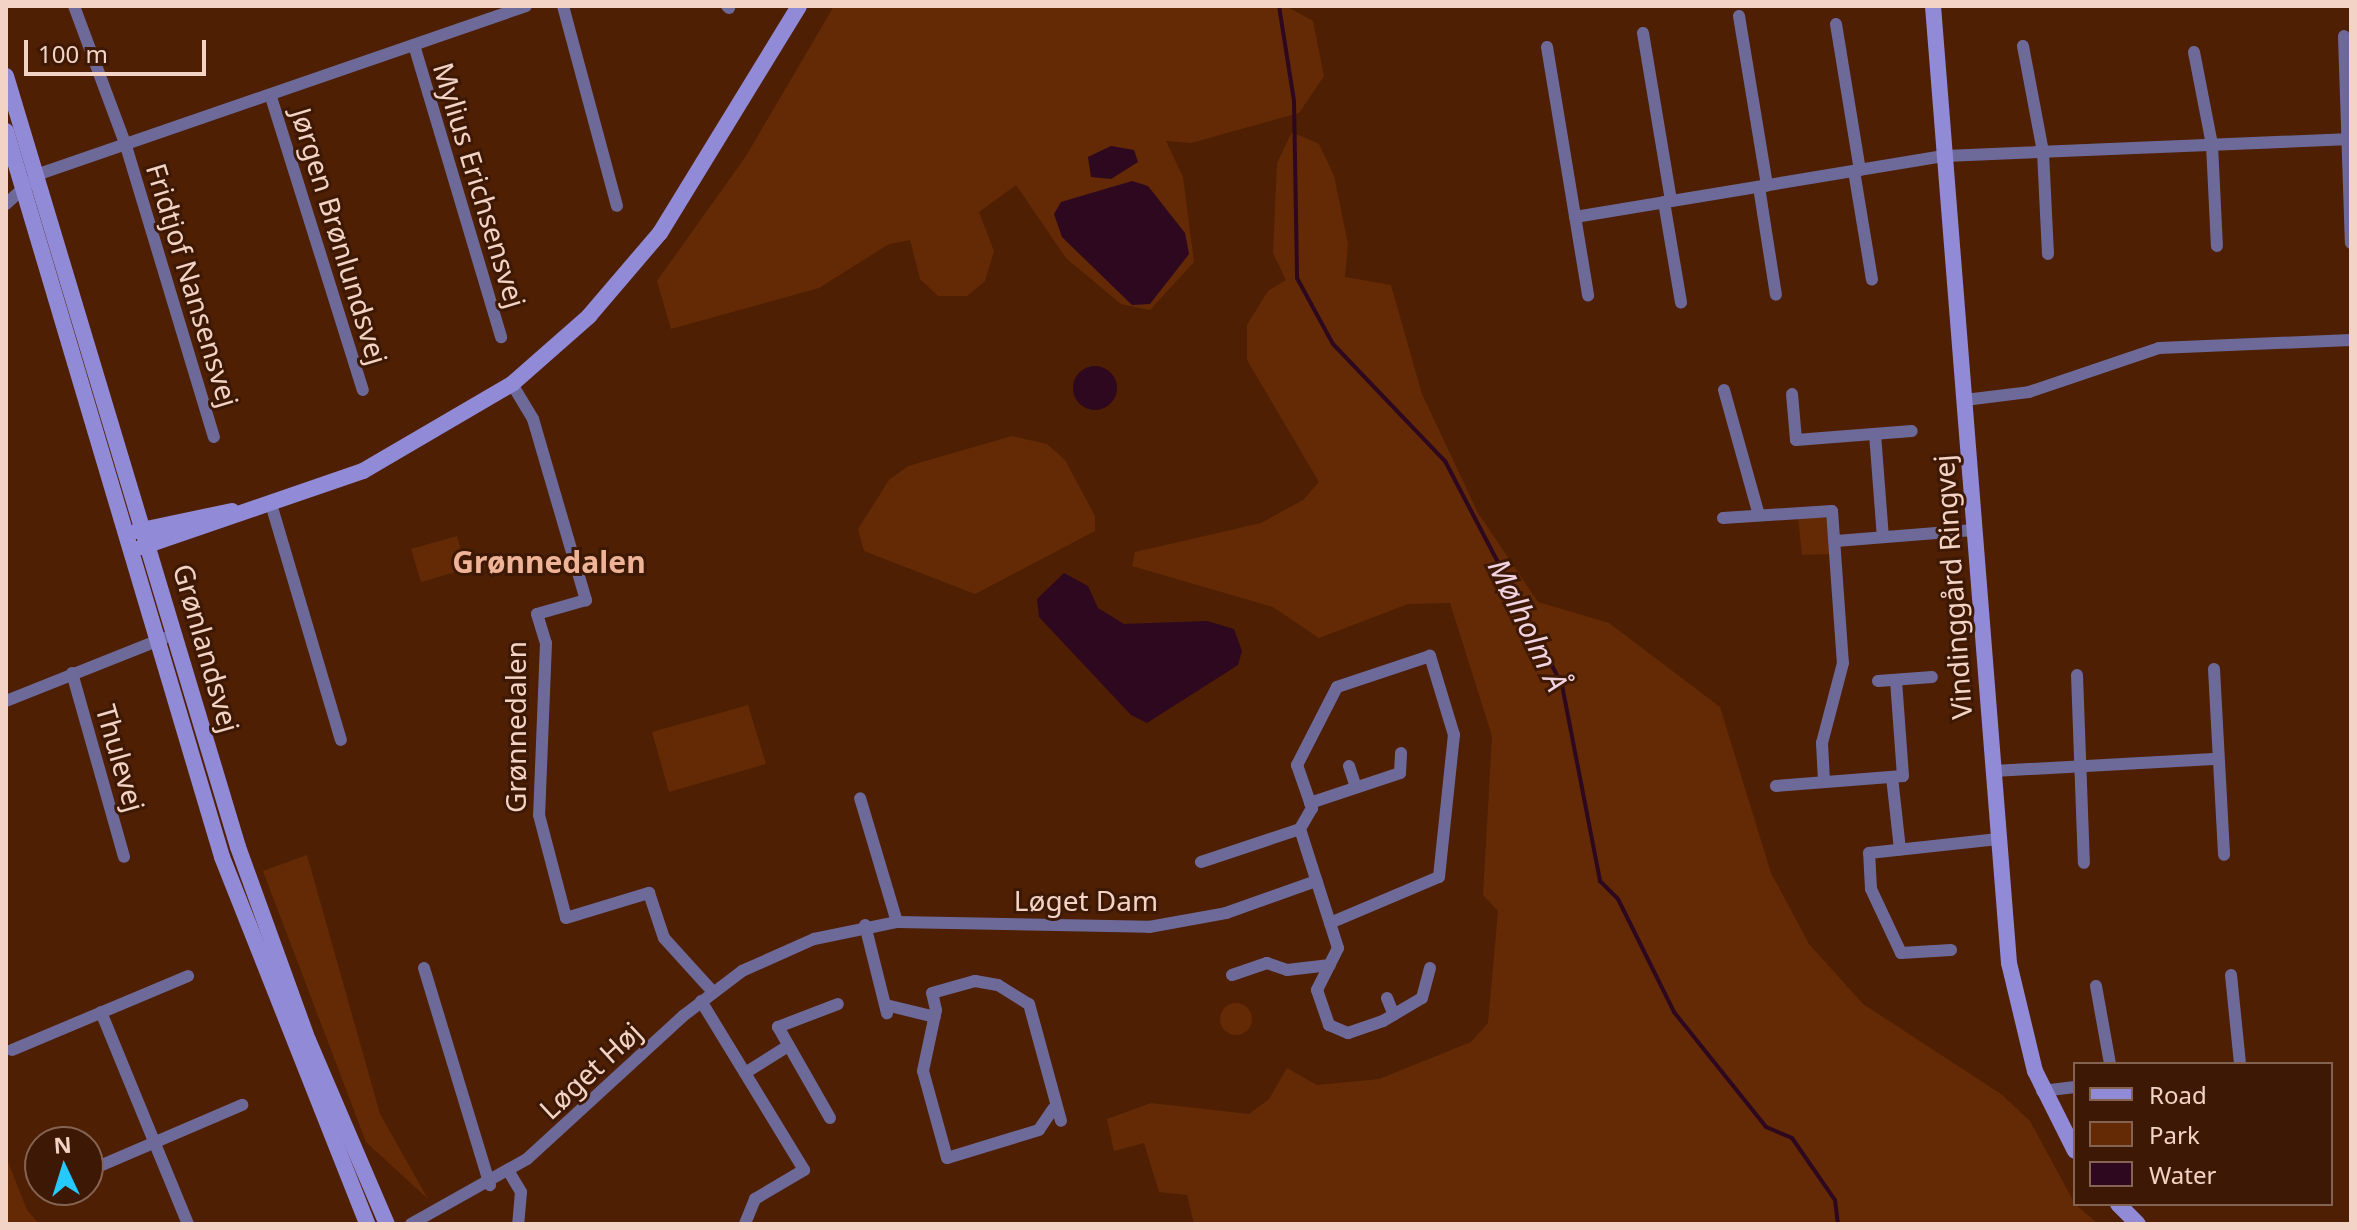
<!DOCTYPE html>
<meta charset="utf-8">
<style>
body{margin:0}
#map{position:relative;width:2357px;height:1230px;overflow:hidden;background:#4e1f03;font-family:"Noto Sans",sans-serif}
div>[style]{position:absolute}
.green>*{inset:0;background:#642a05}
.round{border-radius:50%}
.water>*{inset:0;background:#2d081f}
.stream>*{height:4px;margin:-2px;padding:0 2px;transform-origin:2px;border-radius:2px;background:#2d081f}
.street>*{height:12px;margin:-6px;padding:0 6px;transform-origin:6px;border-radius:6px;background:#6d6a9a}
.secondary>*{height:16px;margin:-8px;padding:0 8px;transform-origin:8px;border-radius:8px;background:#918ad7}
span{translate:-50% -50%;white-space:nowrap;text-align:center;line-height:1.15;-webkit-text-stroke:6px #3d1905;paint-order:stroke}
.street-label{font-size:28px;color:#f2d3c5}
.neighbourhood-label{font-size:30px;color:#efb397;font-weight:700}
.water-label{font-size:30px;color:#f1d3e2;font-style:italic}
.frame{position:absolute;inset:0;border:8px solid #f2d3c5;pointer-events:none}
.legend{position:absolute;left:2073px;top:1062px;width:260px;height:144px;box-sizing:border-box;background:#3d1905;border:2px solid #856352;margin:0;padding:10px 14px;list-style:none;font-size:24px;color:#f2d3c5}
.legend li{display:flex;align-items:center;gap:16px;height:40px}
.legend b{width:40px;border:2px solid #856352}
.north{position:absolute;left:24px;top:1126px;width:80px;height:80px;box-sizing:border-box;background:#3d1905;border:2px solid #856352;border-radius:50%;rotate:356deg;font-size:22px;font-weight:700;line-height:32px;text-align:center;color:#f2d3c5}
.north::after{content:'';display:block;margin:auto;width:28px;height:36px;background:#25c9fe;clip-path:polygon(50% 0,100% 100%,50% 72%,0 100%)}
.scale{position:absolute;left:24px;top:40px;width:182px;height:36px;box-sizing:border-box;border:4px solid #f2d3c5;border-top:0;padding-left:10px;font-size:24px;line-height:28px;white-space:nowrap;color:#f2d3c5;-webkit-text-stroke:6px #3d1905;paint-order:stroke}
</style>
<div id="map">
<div class="green">
<div style="clip-path:polygon(834px 6px,1286px 6px,1313px 21px,1324px 76px,1299px 113px,1191px 143px,1166px 141px,1183px 177px,1194px 262px,1150px 310px,1121px 304px,1066px 258px,1016px 185px,979px 212px,994px 251px,985px 281px,967px 296px,938px 296px,920px 279px,910px 240px,889px 244px,819px 288px,671px 329px,657px 281px,746px 156px)"></div>
<div style="clip-path:polygon(1292px 132px,1319px 144px,1334px 176px,1348px 244px,1345px 277px,1391px 285px,1422px 394px,1478px 513px,1538px 602px,1609px 623px,1720px 707px,1771px 873px,1809px 944px,1863px 1004px,2001px 1094px,2030px 1121px,2075px 1204px,2098px 1224px,1194px 1224px,1187px 1195px,1159px 1192px,1144px 1143px,1114px 1151px,1107px 1119px,1151px 1103px,1249px 1114px,1269px 1099px,1287px 1068px,1317px 1085px,1379px 1079px,1471px 1042px,1488px 1023px,1498px 911px,1483px 895px,1492px 736px,1450px 603px,1408px 604px,1319px 638px,1273px 607px,1132px 566px,1135px 552px,1261px 523px,1303px 500px,1319px 482px,1247px 360px,1247px 325px,1268px 291px,1286px 280px,1273px 253px,1277px 163px)"></div>
<div style="clip-path:polygon(1012px 436px,1047px 444px,1065px 460px,1095px 516px,1095px 531px,975px 594px,864px 551px,858px 529px,889px 480px,908px 466px)"></div>
<div style="clip-path:polygon(1798px 517px,1826px 518px,1832px 554px,1802px 555px)"></div>
<div style="clip-path:polygon(457px 536px,466px 569px,421px 582px,411px 549px)"></div>
<div style="clip-path:polygon(748px 705px,766px 764px,669px 792px,652px 732px)"></div>
<div style="clip-path:polygon(307px 855px,380px 1114px,428px 1199px,366px 1142px,263px 871px)"></div>
<div class="round" style="left:1220px;top:1003px;width:32px;height:32px"></div>
<div style="clip-path:polygon(6px 1157px,27px 1210px,39px 1224px,6px 1224px)"></div>
</div>
<div class="water">
<div style="clip-path:polygon(1111px 146px,1134px 150px,1138px 162px,1111px 179px,1091px 177px,1088px 157px)"></div>
<div style="clip-path:polygon(1132px 181px,1148px 186px,1185px 233px,1189px 254px,1150px 304px,1132px 305px,1062px 237px,1054px 214px,1061px 202px)"></div>
<div class="round" style="left:1073px;top:366px;width:44px;height:44px"></div>
<div style="clip-path:polygon(1064px 573px,1088px 586px,1098px 608px,1124px 624px,1207px 621px,1234px 629px,1242px 651px,1238px 665px,1147px 723px,1131px 715px,1039px 617px,1037px 599px)"></div>
</div>
<div class="stream">
<div style="left:1279px;top:6px;width:96px;rotate:81deg"></div>
<div style="left:1294px;top:101px;width:177px;rotate:89deg"></div>
<div style="left:1297px;top:278px;width:75px;rotate:61.4deg"></div>
<div style="left:1333px;top:344px;width:162px;rotate:46.3deg"></div>
<div style="left:1445px;top:461px;width:253px;rotate:62.4deg"></div>
<div style="left:1562px;top:685px;width:200px;rotate:79deg"></div>
<div style="left:1600px;top:881px;width:25px;rotate:45deg"></div>
<div style="left:1618px;top:899px;width:126px;rotate:63.6deg"></div>
<div style="left:1674px;top:1012px;width:147px;rotate:51.3deg"></div>
<div style="left:1766px;top:1127px;width:28px;rotate:23deg"></div>
<div style="left:1792px;top:1138px;width:75px;rotate:55.3deg"></div>
<div style="left:1835px;top:1200px;width:24px;rotate:83deg"></div>
</div>
<div class="street">
<div style="left:74px;top:6px;width:149px;rotate:69.6deg"></div>
<div style="left:126px;top:146px;width:304px;rotate:73.2deg"></div>
<div style="left:563px;top:6px;width:207px;rotate:74.9deg"></div>
<div style="left:727px;top:6px;width:3px;rotate:45deg"></div>
<div style="left:1739px;top:16px;width:172px;rotate:80.6deg"></div>
<div style="left:1836px;top:24px;width:148px;rotate:80.7deg"></div>
<div style="left:1643px;top:33px;width:170px;rotate:80.5deg"></div>
<div style="left:2344px;top:36px;width:207px;rotate:88.1deg"></div>
<div style="left:414px;top:45px;width:305px;rotate:73.4deg"></div>
<div style="left:2023px;top:46px;width:108px;rotate:79.3deg"></div>
<div style="left:2043px;top:152px;width:102px;rotate:87.2deg"></div>
<div style="left:1547px;top:47px;width:252px;rotate:80.6deg"></div>
<div style="left:2194px;top:52px;width:95px;rotate:79deg"></div>
<div style="left:2212px;top:145px;width:101px;rotate:87.2deg"></div>
<div style="left:271px;top:97px;width:307px;rotate:72.6deg"></div>
<div style="left:1854px;top:171px;width:110px;rotate:80.6deg"></div>
<div style="left:1759px;top:187px;width:109px;rotate:81.1deg"></div>
<div style="left:1664px;top:202px;width:102px;rotate:80.4deg"></div>
<div style="left:6px;top:204px;width:45px;rotate:-42.3deg"></div>
<div style="left:39px;top:174px;width:515px;rotate:-19.03deg"></div>
<div style="left:1575px;top:217px;width:375px;rotate:-9.4deg"></div>
<div style="left:1945px;top:156px;width:406px;rotate:-2.4deg"></div>
<div style="left:512px;top:384px;width:41px;rotate:59deg"></div>
<div style="left:533px;top:419px;width:189px;rotate:73.7deg"></div>
<div style="left:586px;top:600px;width:51px;rotate:164.1deg"></div>
<div style="left:537px;top:614px;width:30px;rotate:73deg"></div>
<div style="left:546px;top:643px;width:172px;rotate:92.3deg"></div>
<div style="left:539px;top:815px;width:106px;rotate:75.3deg"></div>
<div style="left:566px;top:918px;width:87px;rotate:-16.8deg"></div>
<div style="left:649px;top:893px;width:47px;rotate:71.6deg"></div>
<div style="left:664px;top:938px;width:72px;rotate:47.8deg"></div>
<div style="left:1724px;top:390px;width:130px;rotate:74.4deg"></div>
<div style="left:1792px;top:394px;width:46px;rotate:85deg"></div>
<div style="left:1796px;top:440px;width:116px;rotate:-4.4deg"></div>
<div style="left:1965px;top:400px;width:64px;rotate:-7.1deg"></div>
<div style="left:2029px;top:392px;width:137px;rotate:-18.7deg"></div>
<div style="left:2159px;top:348px;width:192px;rotate:-2.4deg"></div>
<div style="left:1875px;top:434px;width:103px;rotate:85.6deg"></div>
<div style="left:271px;top:504px;width:246px;rotate:73.5deg"></div>
<div style="left:1723px;top:518px;width:109px;rotate:-3.7deg"></div>
<div style="left:1832px;top:511px;width:152px;rotate:85.9deg"></div>
<div style="left:1843px;top:663px;width:83px;rotate:104.7deg"></div>
<div style="left:1822px;top:743px;width:39px;rotate:87deg"></div>
<div style="left:1836px;top:541px;width:138px;rotate:-4.6deg"></div>
<div style="left:2214px;top:669px;width:186px;rotate:86.9deg"></div>
<div style="left:72px;top:673px;width:191px;rotate:74.2deg"></div>
<div style="left:2077px;top:675px;width:188px;rotate:87.9deg"></div>
<div style="left:1878px;top:681px;width:54px;rotate:-4.2deg"></div>
<div style="left:6px;top:701px;width:170px;rotate:-21.7deg"></div>
<div style="left:1349px;top:766px;width:22px;rotate:72deg"></div>
<div style="left:1993px;top:771px;width:225px;rotate:-3.1deg"></div>
<div style="left:1892px;top:777px;width:73px;rotate:83.7deg"></div>
<div style="left:1776px;top:786px;width:127px;rotate:-4.5deg"></div>
<div style="left:1903px;top:776px;width:96px;rotate:-94.2deg"></div>
<div style="left:1310px;top:803px;width:95px;rotate:-18.4deg"></div>
<div style="left:1400px;top:773px;width:20px;rotate:-87deg"></div>
<div style="left:1201px;top:862px;width:104px;rotate:-18.4deg"></div>
<div style="left:897px;top:922px;width:252px;rotate:1.1deg"></div>
<div style="left:1149px;top:927px;width:78px;rotate:-10.3deg"></div>
<div style="left:1226px;top:913px;width:96px;rotate:-19.6deg"></div>
<div style="left:1330px;top:923px;width:118px;rotate:-22.9deg"></div>
<div style="left:1439px;top:877px;width:143px;rotate:-84deg"></div>
<div style="left:1454px;top:735px;width:83px;rotate:-106.9deg"></div>
<div style="left:1430px;top:656px;width:98px;rotate:161.6deg"></div>
<div style="left:1337px;top:687px;width:88px;rotate:117.1deg"></div>
<div style="left:1297px;top:765px;width:46px;rotate:70.8deg"></div>
<div style="left:1312px;top:808px;width:24px;rotate:120deg"></div>
<div style="left:1300px;top:829px;width:125px;rotate:72.3deg"></div>
<div style="left:1338px;top:948px;width:47px;rotate:116.6deg"></div>
<div style="left:1317px;top:990px;width:37px;rotate:71deg"></div>
<div style="left:1329px;top:1025px;width:21px;rotate:23deg"></div>
<div style="left:1348px;top:1033px;width:37px;rotate:-19deg"></div>
<div style="left:1383px;top:1021px;width:45px;rotate:-30.5deg"></div>
<div style="left:1422px;top:998px;width:31px;rotate:-75deg"></div>
<div style="left:865px;top:925px;width:91px;rotate:76deg"></div>
<div style="left:1951px;top:950px;width:50px;rotate:176.6deg"></div>
<div style="left:1901px;top:953px;width:71px;rotate:-115.1deg"></div>
<div style="left:1871px;top:889px;width:36px;rotate:-93deg"></div>
<div style="left:1869px;top:853px;width:130px;rotate:-6.2deg"></div>
<div style="left:424px;top:968px;width:227px;rotate:73.1deg"></div>
<div style="left:1232px;top:975px;width:37px;rotate:-19deg"></div>
<div style="left:1267px;top:963px;width:21px;rotate:19deg"></div>
<div style="left:1287px;top:970px;width:43px;rotate:-6.6deg"></div>
<div style="left:2231px;top:975px;width:89px;rotate:84.2deg"></div>
<div style="left:2096px;top:986px;width:79px;rotate:79.8deg"></div>
<div style="left:1387px;top:998px;width:18px;rotate:68deg"></div>
<div style="left:701px;top:1001px;width:198px;rotate:58.6deg"></div>
<div style="left:804px;top:1170px;width:57px;rotate:149.4deg"></div>
<div style="left:755px;top:1199px;width:27px;rotate:112deg"></div>
<div style="left:890px;top:1006px;width:46px;rotate:13.7deg"></div>
<div style="left:101px;top:1012px;width:229px;rotate:67.7deg"></div>
<div style="left:12px;top:1050px;width:191px;rotate:-22.8deg"></div>
<div style="left:745px;top:1073px;width:51px;rotate:-32.1deg"></div>
<div style="left:2042px;top:1091px;width:33px;rotate:-7deg"></div>
<div style="left:1053px;top:1109px;width:25px;rotate:124deg"></div>
<div style="left:1039px;top:1130px;width:96px;rotate:163.1deg"></div>
<div style="left:947px;top:1158px;width:90px;rotate:-105.4deg"></div>
<div style="left:923px;top:1071px;width:62px;rotate:-78deg"></div>
<div style="left:936px;top:1010px;width:17px;rotate:-103deg"></div>
<div style="left:932px;top:993px;width:45px;rotate:-15.6deg"></div>
<div style="left:975px;top:981px;width:23px;rotate:10deg"></div>
<div style="left:998px;top:985px;width:36px;rotate:32deg"></div>
<div style="left:1029px;top:1004px;width:121px;rotate:74.7deg"></div>
<div style="left:830px;top:1118px;width:105px;rotate:-119.7deg"></div>
<div style="left:778px;top:1027px;width:64px;rotate:-21deg"></div>
<div style="left:88px;top:1171px;width:168px;rotate:-23.2deg"></div>
<div style="left:509px;top:1172px;width:23px;rotate:59deg"></div>
<div style="left:521px;top:1192px;width:32px;rotate:95deg"></div>
<div style="left:411px;top:1224px;width:133px;rotate:-29.3deg"></div>
<div style="left:527px;top:1159px;width:212px;rotate:-42.5deg"></div>
<div style="left:683px;top:1016px;width:74px;rotate:-37.3deg"></div>
<div style="left:742px;top:971px;width:79px;rotate:-24deg"></div>
<div style="left:814px;top:939px;width:85px;rotate:-11.6deg"></div>
<div style="left:897px;top:922px;width:129px;rotate:-106.6deg"></div>
</div>
<div class="secondary">
<div style="left:1933px;top:6px;width:960px;rotate:85.46deg"></div>
<div style="left:2009px;top:963px;width:111px;rotate:76.5deg"></div>
<div style="left:2035px;top:1071px;width:89px;rotate:63.4deg"></div>
<div style="left:6px;top:76px;width:805px;rotate:73.25deg"></div>
<div style="left:238px;top:847px;width:205px;rotate:70.1deg"></div>
<div style="left:308px;top:1040px;width:200px;rotate:66.8deg"></div>
<div style="left:6px;top:131px;width:757px;rotate:73.43deg"></div>
<div style="left:222px;top:857px;width:395px;rotate:68.4deg"></div>
<div style="left:137px;top:531px;width:97px;rotate:-11.9deg"></div>
<div style="left:142px;top:547px;width:234px;rotate:-19deg"></div>
<div style="left:363px;top:471px;width:173px;rotate:-30.3deg"></div>
<div style="left:512px;top:384px;width:103px;rotate:-41.4deg"></div>
<div style="left:589px;top:316px;width:109px;rotate:-49.5deg"></div>
<div style="left:660px;top:233px;width:266px;rotate:-58.5deg"></div>
<div style="left:2118px;top:1204px;width:28px;rotate:45deg"></div>
</div>
<div class="street-label">
<span style="left:480px;top:185px;rotate:73deg">Mylius Erichsensvej</span>
<span style="left:340px;top:236px;rotate:73deg">Jørgen Brønlundsvej</span>
<span style="left:193px;top:285px;rotate:73deg">Fridtjof Nansensvej</span>
<span style="left:1952px;top:587px;rotate:-94deg">Vindinggård Ringvej</span>
<span style="left:207px;top:648px;rotate:74deg">Grønlandsvej</span>
<span style="left:515px;top:727px;rotate:-90deg">Grønnedalen</span>
<span style="left:121px;top:758px;rotate:74deg">Thulevej</span>
<span style="left:1086px;top:900px">Løget Dam</span>
<span style="left:590px;top:1070px;rotate:-43deg">Løget Høj</span>
</div>
<div class="neighbourhood-label">
<span style="left:549px;top:562px">Grønnedalen</span>
</div>
<div class="water-label">
<span style="left:1528px;top:625px;rotate:64deg">Mølholm Å</span>
</div>
<div class="frame"></div>
<ul class="legend">
<li><b style="height:10px;background:#918ad7"></b>Road</li>
<li><b style="height:22px;background:#642a05"></b>Park</li>
<li><b style="height:22px;background:#2d081f"></b>Water</li>
</ul>
<div class="north">N</div>
<div class="scale">100 m</div>
</div>
